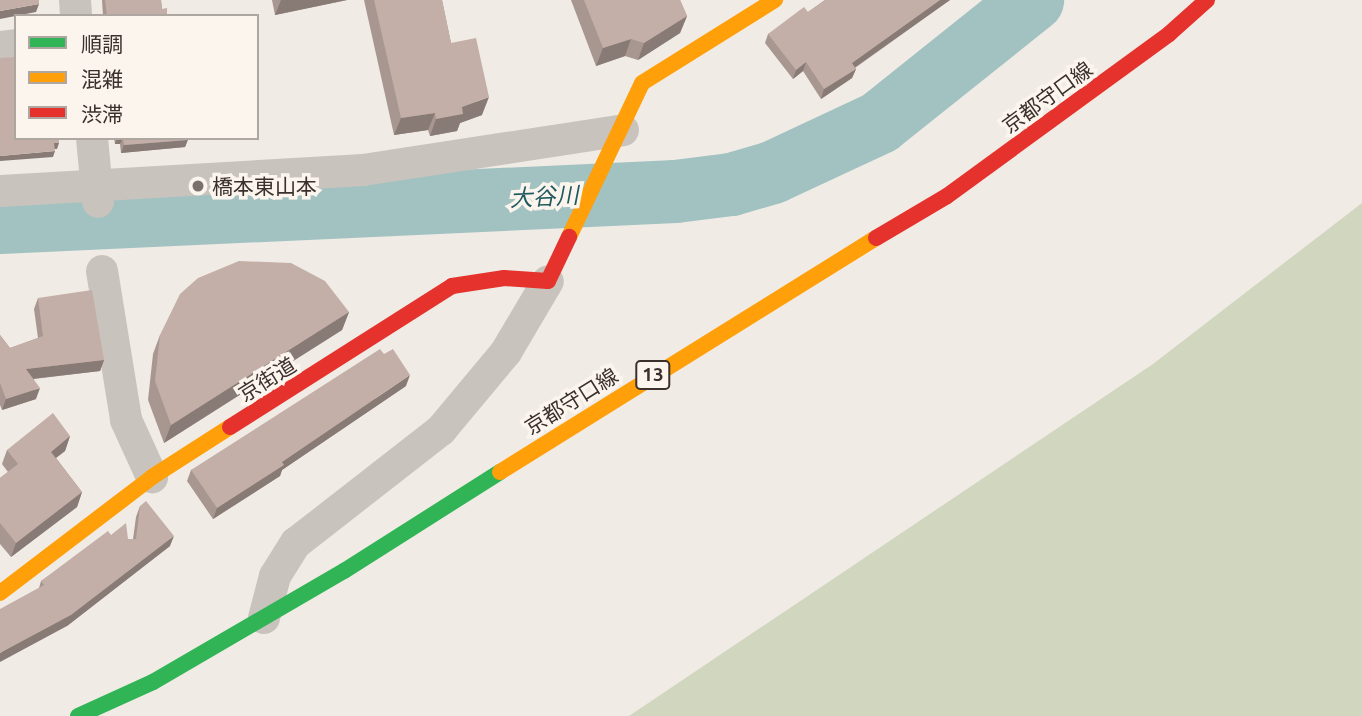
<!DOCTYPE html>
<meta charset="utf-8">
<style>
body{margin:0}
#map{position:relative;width:1362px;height:716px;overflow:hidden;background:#f0ebe5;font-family:Ubuntu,"Noto Sans JP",sans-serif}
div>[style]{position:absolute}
.green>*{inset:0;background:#d1d6bf}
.river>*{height:63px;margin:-31.5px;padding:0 31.5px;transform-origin:31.5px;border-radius:31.5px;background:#a1c2c1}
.street>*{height:32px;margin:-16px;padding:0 16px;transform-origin:16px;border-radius:16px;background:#c9c3be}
.fast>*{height:16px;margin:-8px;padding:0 8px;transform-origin:8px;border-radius:8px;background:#30b455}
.slow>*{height:16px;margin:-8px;padding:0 8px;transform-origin:8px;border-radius:8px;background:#ff9f0a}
.jam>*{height:16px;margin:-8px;padding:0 8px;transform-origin:8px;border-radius:8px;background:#e5322d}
.wall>*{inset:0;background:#a89690}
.shaded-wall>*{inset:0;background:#887a75}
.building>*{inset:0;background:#c3afa7}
.dots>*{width:19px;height:19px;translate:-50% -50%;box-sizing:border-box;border:4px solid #fbf5ee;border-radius:50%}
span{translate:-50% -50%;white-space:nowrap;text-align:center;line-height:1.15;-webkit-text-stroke:7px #fbf5ee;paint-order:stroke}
.shield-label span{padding:2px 5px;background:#fbf5ee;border:2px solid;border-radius:5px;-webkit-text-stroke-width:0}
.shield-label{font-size:19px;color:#3b302b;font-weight:700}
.street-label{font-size:21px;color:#3b302b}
.poi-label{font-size:21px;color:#3b302b}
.left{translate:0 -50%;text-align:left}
.water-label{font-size:23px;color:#1f5a5e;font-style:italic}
.legend{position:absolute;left:14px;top:14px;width:245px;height:126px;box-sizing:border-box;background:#fbf5ee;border:2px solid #aea6a0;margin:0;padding:9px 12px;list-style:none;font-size:21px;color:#3b302b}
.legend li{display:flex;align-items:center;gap:14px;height:35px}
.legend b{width:35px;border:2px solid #aea6a0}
</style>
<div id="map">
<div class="green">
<div style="clip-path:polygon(1362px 203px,1362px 716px,629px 716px,1153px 364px)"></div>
</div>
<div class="river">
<div style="left:0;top:222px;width:676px;rotate:-2.63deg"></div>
<div style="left:675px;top:191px;width:56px;rotate:-7.1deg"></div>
<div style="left:731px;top:184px;width:43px;rotate:-16.3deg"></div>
<div style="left:772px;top:172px;width:118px;rotate:-25deg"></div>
<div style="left:879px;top:122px;width:196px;rotate:-38.6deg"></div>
</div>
<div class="street">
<div style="left:75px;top:0;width:16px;rotate:86deg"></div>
<div style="left:0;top:47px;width:16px;rotate:-7deg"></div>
<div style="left:92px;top:138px;width:64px;rotate:84.6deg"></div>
<div style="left:0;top:191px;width:364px;rotate:-3.3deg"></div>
<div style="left:363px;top:170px;width:263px;rotate:-8.7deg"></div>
<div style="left:102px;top:271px;width:151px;rotate:80.8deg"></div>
<div style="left:126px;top:420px;width:63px;rotate:65.5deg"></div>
<div style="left:264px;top:618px;width:43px;rotate:-75.3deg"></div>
<div style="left:275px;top:576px;width:39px;rotate:-58deg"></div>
<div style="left:296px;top:543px;width:184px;rotate:-37.9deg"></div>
<div style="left:441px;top:430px;width:102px;rotate:-50.2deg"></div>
<div style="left:506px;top:352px;width:82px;rotate:-59.4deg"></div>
</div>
<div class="fast">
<div style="left:78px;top:716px;width:82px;rotate:-24.4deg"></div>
<div style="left:153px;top:682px;width:221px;rotate:-30.2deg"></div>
<div style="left:344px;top:571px;width:185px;rotate:-32.4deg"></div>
</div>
<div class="slow">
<div style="left:569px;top:237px;width:170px;rotate:-64.6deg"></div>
<div style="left:642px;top:83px;width:157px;rotate:-32deg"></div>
<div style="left:500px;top:472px;width:443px;rotate:-31.9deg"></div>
<div style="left:0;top:593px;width:191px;rotate:-37.3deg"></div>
<div style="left:152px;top:477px;width:93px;rotate:-32.7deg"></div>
</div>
<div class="jam">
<div style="left:876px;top:238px;width:82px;rotate:-30.6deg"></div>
<div style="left:947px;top:196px;width:275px;rotate:-36.1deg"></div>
<div style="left:1169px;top:34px;width:51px;rotate:-41.8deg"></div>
<div style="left:230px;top:427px;width:263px;rotate:-32.4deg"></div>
<div style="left:452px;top:286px;width:53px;rotate:-8.7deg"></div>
<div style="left:504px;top:278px;width:44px;rotate:3.9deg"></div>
<div style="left:548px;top:281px;width:49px;rotate:-64.5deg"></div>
</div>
<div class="wall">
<div style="clip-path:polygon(102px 0,161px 0,162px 9px,167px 16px,103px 16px)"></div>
<div style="clip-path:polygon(272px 0,347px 0,275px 15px)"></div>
<div style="clip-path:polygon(364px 0,442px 0,451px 43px,482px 115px,460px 123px,457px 131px,430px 136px,428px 130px,394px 135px)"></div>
<div style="clip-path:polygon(571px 0,680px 0,687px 16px,680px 33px,638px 60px,625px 56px,596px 66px)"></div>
<div style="clip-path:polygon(825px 0,950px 0,855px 68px,856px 69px,852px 78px,821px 99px,803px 71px,793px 79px,765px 43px,768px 34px,808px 12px)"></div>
<div style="clip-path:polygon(114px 138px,188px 138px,185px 147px,121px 153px,120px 144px,115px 144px)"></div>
<div style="clip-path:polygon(38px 298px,104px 360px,100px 371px,34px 379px,36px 399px,2px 410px,0 405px,0 335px,10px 348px,38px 338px,34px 309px)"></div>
<div style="clip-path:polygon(349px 312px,342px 330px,164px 443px,148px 400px,153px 354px,160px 335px)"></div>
<div style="clip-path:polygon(406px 386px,282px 470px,280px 476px,213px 519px,187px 481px,191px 470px)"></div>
<div style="clip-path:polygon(70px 436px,65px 451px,56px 458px,82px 492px,77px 507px,11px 557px,0 544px,0 478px,8px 472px,2px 464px,7px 450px)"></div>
<div style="clip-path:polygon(140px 506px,170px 546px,67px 626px,39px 588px,41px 581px,111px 535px,128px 539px,133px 539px,136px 517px)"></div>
</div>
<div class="shaded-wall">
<div style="clip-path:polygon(281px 0,347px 0,275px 15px)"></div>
<div style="clip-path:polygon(940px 0,950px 0,848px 72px,852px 63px)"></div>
<div style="clip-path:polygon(39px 4px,36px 12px,0 19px,0 11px)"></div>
<div style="clip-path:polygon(687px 16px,680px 33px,638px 60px,644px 43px)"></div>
<div style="clip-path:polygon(631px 39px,625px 56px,596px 66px,603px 48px)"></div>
<div style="clip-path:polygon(806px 62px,803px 71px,793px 79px,796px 70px)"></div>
<div style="clip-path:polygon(856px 69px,852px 78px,821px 99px,824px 89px)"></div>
<div style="clip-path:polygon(489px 97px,482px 115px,460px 123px,457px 131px,430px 136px,436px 119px,462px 107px)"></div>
<div style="clip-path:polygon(435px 113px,428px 130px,394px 135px,401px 118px)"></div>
<div style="clip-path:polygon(117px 138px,123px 138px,120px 144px,115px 144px)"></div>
<div style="clip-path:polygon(188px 140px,185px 147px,121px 153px,124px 145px)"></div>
<div style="clip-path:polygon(54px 143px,59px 143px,57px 149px,52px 149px)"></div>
<div style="clip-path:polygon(55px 151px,53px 157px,0 161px,0 156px)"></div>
<div style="clip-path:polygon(349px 312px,342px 330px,164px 443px,171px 425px)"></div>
<div style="clip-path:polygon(104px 360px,100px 371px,22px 380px,26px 369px)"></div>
<div style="clip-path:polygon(410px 375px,406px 386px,282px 470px,280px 476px,213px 519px,217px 508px,282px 462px)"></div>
<div style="clip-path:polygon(40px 388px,36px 399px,2px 410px,6px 399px)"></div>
<div style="clip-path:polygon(70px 436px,65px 451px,45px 466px,51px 452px)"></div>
<div style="clip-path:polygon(82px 492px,77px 507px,11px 557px,16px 543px)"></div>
<div style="clip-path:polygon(174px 536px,170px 546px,67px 626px,0 662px,0 653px)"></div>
</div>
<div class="building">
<div style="clip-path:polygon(0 0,39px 0,39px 4px,0 11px)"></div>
<div style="clip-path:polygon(105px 0,161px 0,162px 9px,167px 8px,167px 16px,107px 16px)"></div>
<div style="clip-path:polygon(374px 0,442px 0,451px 43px,476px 38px,489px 97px,462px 107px,463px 114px,436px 119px,435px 113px,401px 118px)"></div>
<div style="clip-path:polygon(584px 0,680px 0,687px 16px,644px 43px,631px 39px,603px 48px)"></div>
<div style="clip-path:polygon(825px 0,940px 0,852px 63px,856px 69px,824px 89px,806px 62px,796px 70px,768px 34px,804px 7px,808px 12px)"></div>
<div style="clip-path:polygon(16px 57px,16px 138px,59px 138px,59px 143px,54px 143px,55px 151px,0 156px,0 58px)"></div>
<div style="clip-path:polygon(123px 138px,188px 138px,188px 140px,124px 145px)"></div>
<div style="clip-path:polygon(239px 261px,291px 263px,325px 281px,349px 312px,171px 425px,155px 381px,160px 335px,180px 294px,198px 278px)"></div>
<div style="clip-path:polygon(92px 290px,104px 360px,26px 369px,40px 388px,6px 399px,0 383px,0 335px,10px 348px,43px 336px,38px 298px)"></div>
<div style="clip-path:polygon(380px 349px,384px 354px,393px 349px,410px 375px,282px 462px,284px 465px,217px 508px,191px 470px)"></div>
<div style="clip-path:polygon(53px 413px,70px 436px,51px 452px,82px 492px,16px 543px,0 523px,0 478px,18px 464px,7px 450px)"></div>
<div style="clip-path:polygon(146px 501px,174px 536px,71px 615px,0 653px,0 609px,44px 585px,41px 581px,108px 531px,111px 535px,126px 523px,128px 539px,136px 539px,140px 506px)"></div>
</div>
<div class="dots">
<div style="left:198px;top:186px;background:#7a716c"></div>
</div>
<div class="shield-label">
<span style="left:653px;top:375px">13</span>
</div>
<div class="street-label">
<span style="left:1047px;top:97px;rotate:-36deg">京都守口線</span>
<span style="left:267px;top:379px;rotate:-32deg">京街道</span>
<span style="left:571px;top:401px;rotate:-32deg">京都守口線</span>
</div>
<div class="poi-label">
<span class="left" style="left:212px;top:186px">橋本東山本</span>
</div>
<div class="water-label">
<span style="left:544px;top:197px;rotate:-3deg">大谷川</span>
</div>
<ul class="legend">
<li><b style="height:9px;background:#30b455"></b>順調</li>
<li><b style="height:9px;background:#ff9f0a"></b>混雑</li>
<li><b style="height:9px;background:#e5322d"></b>渋滞</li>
</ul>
</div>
